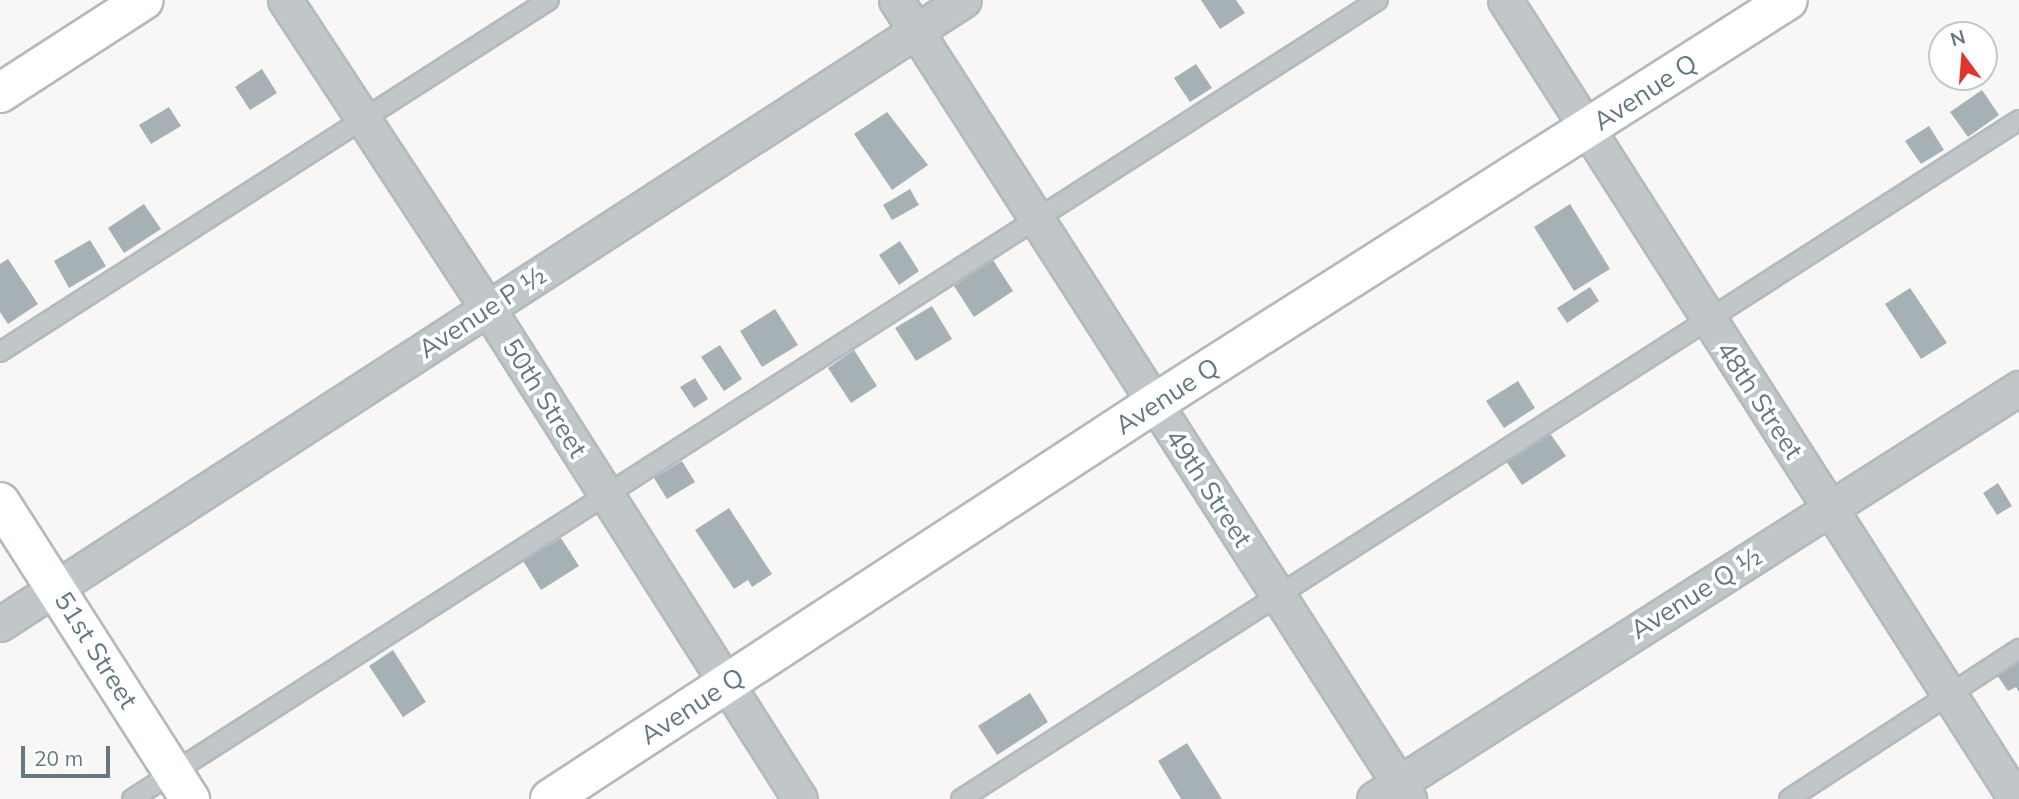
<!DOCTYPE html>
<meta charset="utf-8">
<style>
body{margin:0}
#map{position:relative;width:2019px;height:799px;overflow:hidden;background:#f8f7f5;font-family:Mulish,sans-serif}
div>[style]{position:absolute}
.building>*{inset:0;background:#a5b1b4}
.roads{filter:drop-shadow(2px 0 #b3babd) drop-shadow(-2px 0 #b3babd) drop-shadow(0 2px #b3babd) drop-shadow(0 -2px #b3babd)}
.lane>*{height:18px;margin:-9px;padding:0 9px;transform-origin:9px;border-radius:9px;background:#c1c6c9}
.street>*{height:33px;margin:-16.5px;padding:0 16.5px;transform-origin:16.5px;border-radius:16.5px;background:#c1c6c9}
.secondary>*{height:38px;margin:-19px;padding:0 19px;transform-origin:19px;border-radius:19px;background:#fff}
span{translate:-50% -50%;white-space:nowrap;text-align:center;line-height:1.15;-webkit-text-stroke:7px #fff;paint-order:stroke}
.street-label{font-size:26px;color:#637880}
.north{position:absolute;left:1928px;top:21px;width:70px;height:70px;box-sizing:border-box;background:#fff;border:2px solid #c1c9cc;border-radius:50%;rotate:344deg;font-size:19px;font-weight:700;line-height:28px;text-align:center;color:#637880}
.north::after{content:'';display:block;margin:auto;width:24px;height:32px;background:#e1352b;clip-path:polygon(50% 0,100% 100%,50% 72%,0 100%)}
.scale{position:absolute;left:21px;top:746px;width:89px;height:32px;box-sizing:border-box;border:4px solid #637880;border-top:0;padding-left:9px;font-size:21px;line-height:24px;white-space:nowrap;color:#637880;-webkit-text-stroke:5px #fff;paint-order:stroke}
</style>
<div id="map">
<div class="building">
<div style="clip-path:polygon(1201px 0,1236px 0,1245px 13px,1220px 29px)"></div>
<div style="clip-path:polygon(1196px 64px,1212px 88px,1190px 102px,1174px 78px)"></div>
<div style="clip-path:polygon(262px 69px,277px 93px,250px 110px,235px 87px)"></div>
<div style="clip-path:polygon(1982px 90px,1999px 115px,1968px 137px,1950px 112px)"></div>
<div style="clip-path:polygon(169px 107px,181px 126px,151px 144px,139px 125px)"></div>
<div style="clip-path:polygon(887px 112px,928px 165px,892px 190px,854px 134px)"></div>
<div style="clip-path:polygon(1929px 126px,1944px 150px,1921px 164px,1905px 141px)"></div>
<div style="clip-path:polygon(910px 189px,919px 205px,892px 220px,883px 205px)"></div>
<div style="clip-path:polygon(144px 204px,161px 229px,124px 253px,108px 228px)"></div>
<div style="clip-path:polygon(1570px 204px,1610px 269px,1574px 291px,1534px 227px)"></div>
<div style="clip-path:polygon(90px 240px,106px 266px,69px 288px,54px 261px)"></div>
<div style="clip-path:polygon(900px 241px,919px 271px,899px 285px,879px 255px)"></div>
<div style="clip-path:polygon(8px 259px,38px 304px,8px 324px,0 312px,0 264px)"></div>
<div style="clip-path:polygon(993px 260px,1013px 291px,974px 317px,954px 286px)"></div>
<div style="clip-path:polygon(1590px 287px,1599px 301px,1567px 323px,1557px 308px)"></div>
<div style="clip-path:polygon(1910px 288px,1947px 343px,1921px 359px,1885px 304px)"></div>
<div style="clip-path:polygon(932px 306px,952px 339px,916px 361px,895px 328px)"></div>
<div style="clip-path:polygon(775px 309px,798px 345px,762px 367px,740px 331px)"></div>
<div style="clip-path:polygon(720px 345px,742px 379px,724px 391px,701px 357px)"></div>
<div style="clip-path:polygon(854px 350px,877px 386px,851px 403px,828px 368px)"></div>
<div style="clip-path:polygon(695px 378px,708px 399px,694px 408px,680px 387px)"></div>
<div style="clip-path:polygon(1518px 381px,1535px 408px,1504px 428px,1486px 401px)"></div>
<div style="clip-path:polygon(1549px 432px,1566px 456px,1522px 485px,1506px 461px)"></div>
<div style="clip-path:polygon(682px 461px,695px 482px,667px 499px,654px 478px)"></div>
<div style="clip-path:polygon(1998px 483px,2012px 506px,1997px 515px,1983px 493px)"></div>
<div style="clip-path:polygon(729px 508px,772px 574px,752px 587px,748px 580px,734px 589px,695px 530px)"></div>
<div style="clip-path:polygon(561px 538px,579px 566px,541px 590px,523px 561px)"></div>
<div style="clip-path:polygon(393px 650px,426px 702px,403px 717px,369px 666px)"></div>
<div style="clip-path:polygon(2019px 661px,2019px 692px,2016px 687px,2008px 691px,1997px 675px)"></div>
<div style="clip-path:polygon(1030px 693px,1048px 722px,997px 755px,978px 726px)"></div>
<div style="clip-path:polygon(1187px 743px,1222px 799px,1181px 799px,1158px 761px)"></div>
</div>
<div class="roads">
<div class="lane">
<div style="left:0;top:352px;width:652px;rotate:-32.67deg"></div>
<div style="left:132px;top:799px;width:1480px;rotate:-32.67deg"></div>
<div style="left:961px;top:799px;width:1257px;rotate:-32.69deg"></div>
<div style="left:1789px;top:799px;width:275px;rotate:-33.1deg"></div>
</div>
<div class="street">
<div style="left:285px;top:0;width:367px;rotate:56.7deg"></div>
<div style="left:487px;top:307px;width:583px;rotate:57.54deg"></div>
<div style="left:896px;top:0;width:950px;rotate:57.3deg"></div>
<div style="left:1505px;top:0;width:948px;rotate:57.4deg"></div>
<div style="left:0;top:624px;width:1148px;rotate:-32.92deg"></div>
<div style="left:1374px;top:799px;width:765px;rotate:-32.51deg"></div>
</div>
<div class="secondary">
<div style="left:0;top:93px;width:171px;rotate:-32.9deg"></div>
<div style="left:0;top:502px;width:353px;rotate:57.4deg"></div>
<div style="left:550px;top:799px;width:723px;rotate:-33.21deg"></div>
<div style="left:1155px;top:403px;width:750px;rotate:-32.48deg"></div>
</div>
</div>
<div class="street-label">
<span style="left:1645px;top:92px;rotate:-33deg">Avenue Q</span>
<span style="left:482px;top:312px;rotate:-33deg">Avenue P ½</span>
<span style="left:1167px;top:396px;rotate:-33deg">Avenue Q</span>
<span style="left:545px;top:398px;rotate:58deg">50th Street</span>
<span style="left:1760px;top:400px;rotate:57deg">48th Street</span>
<span style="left:1209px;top:488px;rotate:57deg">49th Street</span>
<span style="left:1696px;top:593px;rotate:-32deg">Avenue Q ½</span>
<span style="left:96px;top:650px;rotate:58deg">51st Street</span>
<span style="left:692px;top:706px;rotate:-33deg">Avenue Q</span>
</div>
<div class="north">N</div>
<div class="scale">20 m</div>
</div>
